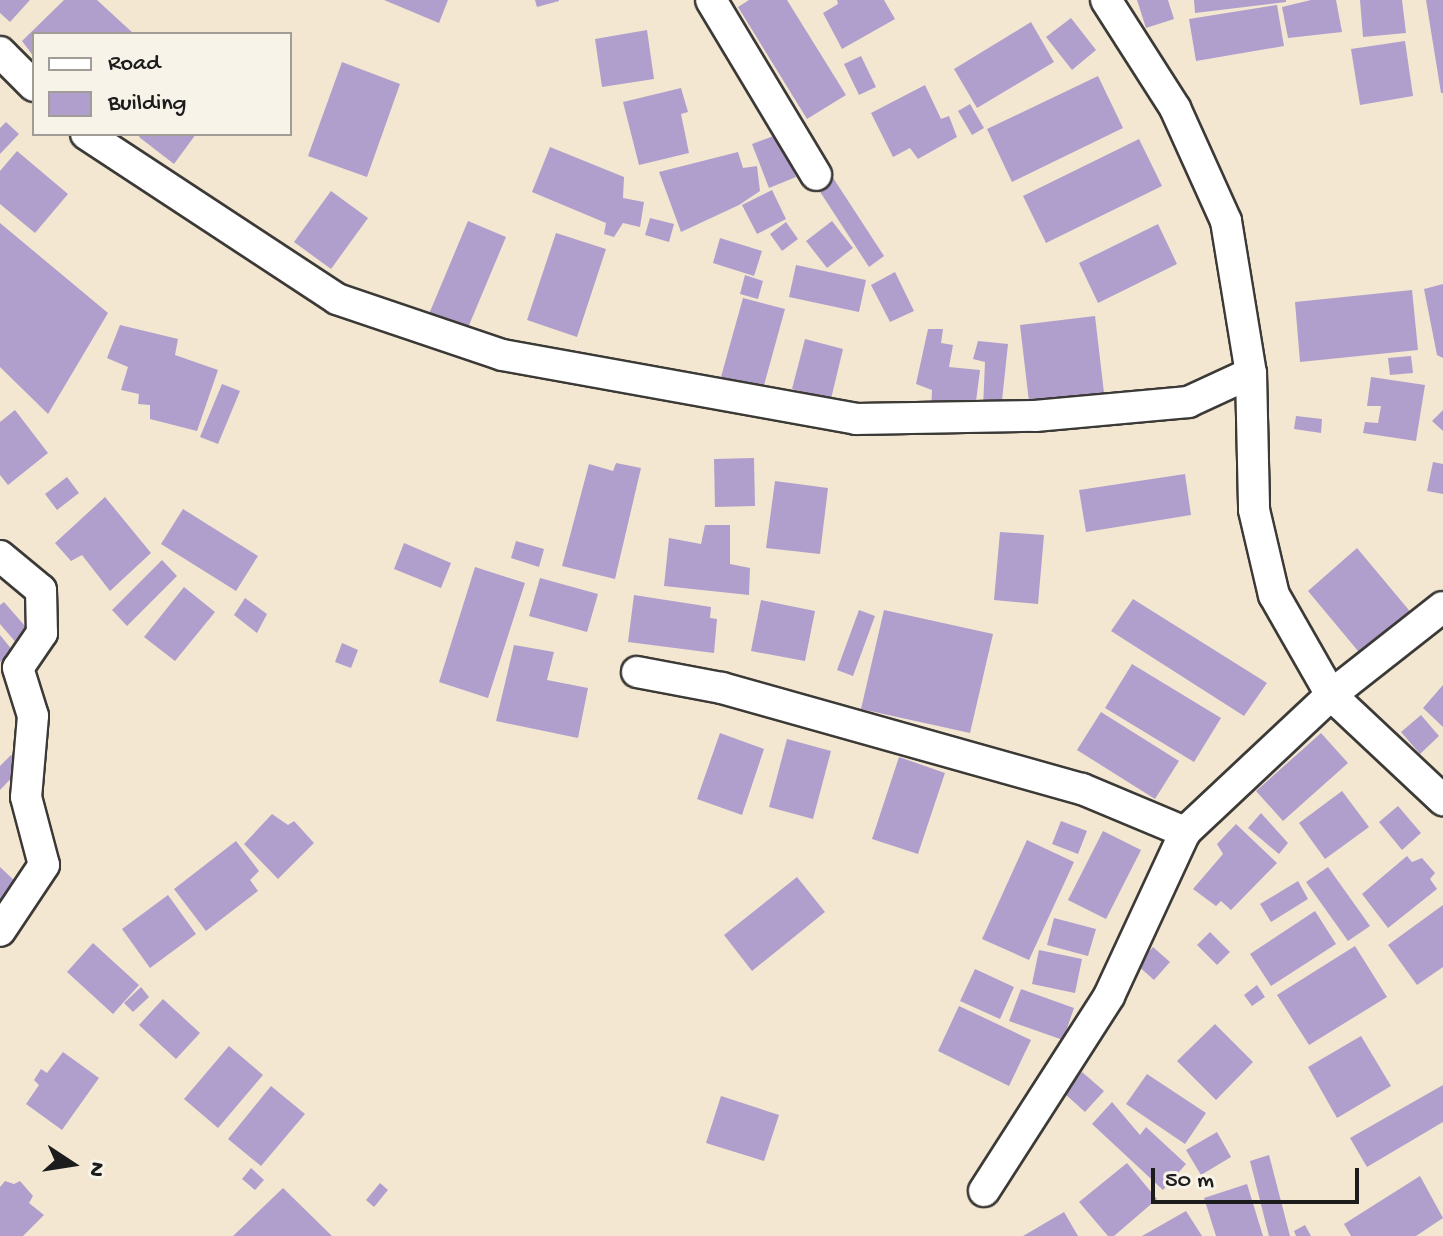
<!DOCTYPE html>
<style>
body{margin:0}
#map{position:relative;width:1443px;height:1236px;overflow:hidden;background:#f3e7d1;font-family:"Gochi Hand",sans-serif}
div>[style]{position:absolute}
.building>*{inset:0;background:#b09fcd}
.roads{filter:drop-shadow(2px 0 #3c3a37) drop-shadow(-2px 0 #3c3a37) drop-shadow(0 2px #3c3a37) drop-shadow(0 -2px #3c3a37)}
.street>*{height:30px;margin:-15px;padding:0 15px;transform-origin:15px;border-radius:15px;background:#fff}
span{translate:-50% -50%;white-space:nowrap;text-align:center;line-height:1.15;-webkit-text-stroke:6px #f7f3e8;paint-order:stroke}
.legend{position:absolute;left:32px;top:32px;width:260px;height:104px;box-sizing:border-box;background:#f7f3e8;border:2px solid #9f9d96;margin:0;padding:10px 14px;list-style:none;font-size:24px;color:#1c1c1c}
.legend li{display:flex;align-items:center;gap:16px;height:40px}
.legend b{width:40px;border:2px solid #9f9d96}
.north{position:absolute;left:32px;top:1124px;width:80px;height:80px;-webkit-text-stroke:6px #f7f3e8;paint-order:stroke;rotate:102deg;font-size:22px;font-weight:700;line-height:32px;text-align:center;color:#1c1c1c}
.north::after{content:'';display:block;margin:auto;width:28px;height:36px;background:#1c1c1c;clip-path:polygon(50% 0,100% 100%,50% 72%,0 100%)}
.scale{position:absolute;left:1151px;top:1168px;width:208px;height:36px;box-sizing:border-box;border:4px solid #1c1c1c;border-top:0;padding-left:10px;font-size:24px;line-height:28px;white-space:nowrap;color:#1c1c1c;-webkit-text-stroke:6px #f7f3e8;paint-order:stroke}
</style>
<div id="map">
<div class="building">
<div style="clip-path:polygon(0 0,30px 0,10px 22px,0 13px)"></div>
<div style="clip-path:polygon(64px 0,97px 0,134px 34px,34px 34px,34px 57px,22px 41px)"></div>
<div style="clip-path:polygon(384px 0,448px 0,439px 23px)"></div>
<div style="clip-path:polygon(535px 0,559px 0,559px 1px,537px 7px)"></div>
<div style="clip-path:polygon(749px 0,787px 0,846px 95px,807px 119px,738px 7px)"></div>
<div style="clip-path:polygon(837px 0,884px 0,895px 19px,842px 49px,823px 13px,838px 4px)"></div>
<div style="clip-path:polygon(1137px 0,1168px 0,1174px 19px,1146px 28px)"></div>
<div style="clip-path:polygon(1194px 0,1286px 0,1286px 2px,1195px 13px)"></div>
<div style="clip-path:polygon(1311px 0,1336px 0,1342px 32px,1288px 38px,1282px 7px)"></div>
<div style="clip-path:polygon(1360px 0,1402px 0,1406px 33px,1363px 37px)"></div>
<div style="clip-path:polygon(1426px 0,1443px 0,1443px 93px,1441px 93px)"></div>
<div style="clip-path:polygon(1277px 5px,1284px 46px,1196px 61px,1189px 19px)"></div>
<div style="clip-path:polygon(1071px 18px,1096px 50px,1072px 70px,1046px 37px)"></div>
<div style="clip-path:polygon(1031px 22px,1054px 62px,977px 108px,954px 69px)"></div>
<div style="clip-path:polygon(647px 30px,654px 79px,602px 87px,595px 39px)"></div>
<div style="clip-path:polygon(1405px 41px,1413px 96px,1360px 105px,1351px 49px)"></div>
<div style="clip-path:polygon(861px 56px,876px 87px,859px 95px,844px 64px)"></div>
<div style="clip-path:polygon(342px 62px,400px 84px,367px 177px,308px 156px)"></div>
<div style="clip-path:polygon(1098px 76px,1123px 128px,1012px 182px,987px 129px)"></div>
<div style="clip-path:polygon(925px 85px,941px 119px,949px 116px,957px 137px,918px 159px,910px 148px,893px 157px,871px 113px)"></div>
<div style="clip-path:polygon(681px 88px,688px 112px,681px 114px,689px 153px,639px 165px,623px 102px)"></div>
<div style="clip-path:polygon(970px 104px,984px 128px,972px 135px,958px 111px)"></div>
<div style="clip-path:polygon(6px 122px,19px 134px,0 154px,0 128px)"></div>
<div style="clip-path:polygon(141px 134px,196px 134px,174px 164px,139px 137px)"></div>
<div style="clip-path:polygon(779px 134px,796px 177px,769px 188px,752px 144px)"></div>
<div style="clip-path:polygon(1139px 139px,1162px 186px,1046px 243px,1023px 196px)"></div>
<div style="clip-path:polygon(550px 147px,624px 177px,623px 198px,644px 202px,640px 227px,623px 223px,614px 237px,604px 234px,606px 223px,532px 192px)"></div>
<div style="clip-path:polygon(17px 151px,68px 194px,35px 233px,0 204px,0 171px)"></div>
<div style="clip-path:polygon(738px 152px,743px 168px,757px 166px,760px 191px,739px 205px,681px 232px,659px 172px)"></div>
<div style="clip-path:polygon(828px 170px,884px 256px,869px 267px,813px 181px)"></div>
<div style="clip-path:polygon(772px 190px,786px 219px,757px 234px,742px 205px)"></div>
<div style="clip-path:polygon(331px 191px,368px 218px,331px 269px,294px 242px)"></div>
<div style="clip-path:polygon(650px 218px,674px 224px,669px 242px,645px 235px)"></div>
<div style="clip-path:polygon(468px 221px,506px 237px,467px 330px,429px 314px)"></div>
<div style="clip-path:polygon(832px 221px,853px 248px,827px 268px,806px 241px)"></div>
<div style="clip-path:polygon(786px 222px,798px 239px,782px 251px,770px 234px)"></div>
<div style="clip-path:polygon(0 223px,108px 313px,48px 414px,0 367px)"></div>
<div style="clip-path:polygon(1158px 224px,1177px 264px,1098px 303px,1079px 263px)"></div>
<div style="clip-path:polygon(556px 233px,606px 249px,577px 337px,527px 320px)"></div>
<div style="clip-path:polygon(720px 238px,762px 251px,754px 276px,713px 263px)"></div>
<div style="clip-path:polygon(796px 265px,866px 280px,859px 312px,789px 297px)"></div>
<div style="clip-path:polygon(895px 272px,914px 311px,890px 322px,871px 285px)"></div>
<div style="clip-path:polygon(745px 275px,763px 281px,758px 299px,740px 294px)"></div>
<div style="clip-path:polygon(1443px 284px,1443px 358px,1437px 355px,1424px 289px)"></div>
<div style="clip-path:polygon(1412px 290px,1418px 350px,1300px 362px,1295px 302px)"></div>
<div style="clip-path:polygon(743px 298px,785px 309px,761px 396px,719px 384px)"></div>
<div style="clip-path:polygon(1095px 316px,1104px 393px,1029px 402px,1020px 325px)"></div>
<div style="clip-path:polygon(120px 325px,178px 339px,175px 355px,218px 370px,197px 431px,150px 419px,150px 405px,138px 404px,139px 394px,121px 390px,128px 367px,107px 358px)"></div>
<div style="clip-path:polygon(928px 329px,943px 329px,941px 343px,953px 345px,949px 367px,980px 370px,974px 417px,931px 411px,932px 390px,916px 384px)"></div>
<div style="clip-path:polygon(805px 339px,843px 349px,831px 399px,792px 389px)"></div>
<div style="clip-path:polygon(978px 341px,1008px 344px,1001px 410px,983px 408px,985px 362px,973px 359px)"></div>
<div style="clip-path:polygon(1411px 356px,1413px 373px,1390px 375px,1388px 358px)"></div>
<div style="clip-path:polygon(1371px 377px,1425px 385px,1416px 441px,1363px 433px,1365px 422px,1378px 423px,1381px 406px,1367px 406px)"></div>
<div style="clip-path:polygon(222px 384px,240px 391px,218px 444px,200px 437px)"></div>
<div style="clip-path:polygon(15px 410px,48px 453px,8px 485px,0 475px,0 422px)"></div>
<div style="clip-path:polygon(1443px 410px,1443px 431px,1432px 421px)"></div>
<div style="clip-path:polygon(1296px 416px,1322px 419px,1321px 433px,1294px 429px)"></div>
<div style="clip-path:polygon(754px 458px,755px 506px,715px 507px,714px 459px)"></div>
<div style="clip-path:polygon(1433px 462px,1443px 464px,1443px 494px,1427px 491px)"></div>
<div style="clip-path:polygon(616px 463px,641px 468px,615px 579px,562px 566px,589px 464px,613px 471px)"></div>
<div style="clip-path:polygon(1185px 474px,1191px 515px,1086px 532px,1079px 490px)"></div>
<div style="clip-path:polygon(67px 477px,79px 493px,57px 510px,45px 494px)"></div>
<div style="clip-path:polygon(775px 481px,828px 488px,820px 554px,766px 548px)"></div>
<div style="clip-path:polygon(105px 497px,151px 553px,110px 591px,82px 555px,71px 561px,55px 543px)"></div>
<div style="clip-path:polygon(183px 509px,258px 556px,236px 591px,161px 544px)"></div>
<div style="clip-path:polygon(705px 525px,730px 525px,730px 564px,750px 568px,749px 595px,664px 586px,669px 538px,701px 544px)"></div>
<div style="clip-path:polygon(1000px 532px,1044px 535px,1038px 604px,994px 600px)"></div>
<div style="clip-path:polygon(516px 541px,544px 549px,539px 567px,511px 558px)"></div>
<div style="clip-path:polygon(404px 543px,451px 563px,441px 588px,394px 569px)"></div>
<div style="clip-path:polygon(1357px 548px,1413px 615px,1363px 657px,1308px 591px)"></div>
<div style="clip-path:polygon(162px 560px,177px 576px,127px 626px,112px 610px)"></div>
<div style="clip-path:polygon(475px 567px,525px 583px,488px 698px,439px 682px)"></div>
<div style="clip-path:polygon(540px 578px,598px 594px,587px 632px,529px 616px)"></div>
<div style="clip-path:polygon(184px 587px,215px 612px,175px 661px,144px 637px)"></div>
<div style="clip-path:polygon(634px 595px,711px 607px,710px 618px,717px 619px,714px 653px,628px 642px)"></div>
<div style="clip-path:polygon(245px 598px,267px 614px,257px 633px,234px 615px)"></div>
<div style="clip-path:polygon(1133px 599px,1267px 683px,1244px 716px,1111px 631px)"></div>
<div style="clip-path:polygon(761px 600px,815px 611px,805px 661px,751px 651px)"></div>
<div style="clip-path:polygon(4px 602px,32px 634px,19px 646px,0 624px,0 605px)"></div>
<div style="clip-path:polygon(859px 610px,875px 616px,853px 676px,837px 670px)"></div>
<div style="clip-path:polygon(884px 610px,993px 634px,970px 733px,861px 709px)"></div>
<div style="clip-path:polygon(0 635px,13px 651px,0 662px)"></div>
<div style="clip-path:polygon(342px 643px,358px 650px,351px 668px,335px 662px)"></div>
<div style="clip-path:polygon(514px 645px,554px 652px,547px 680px,588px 688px,578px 738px,496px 721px)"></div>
<div style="clip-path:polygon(1132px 664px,1221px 718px,1194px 762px,1105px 708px)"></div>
<div style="clip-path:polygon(1443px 685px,1443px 727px,1423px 708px)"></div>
<div style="clip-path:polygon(1101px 712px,1179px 761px,1155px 799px,1077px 750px)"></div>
<div style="clip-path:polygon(1421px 715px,1439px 736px,1420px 754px,1401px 732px)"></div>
<div style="clip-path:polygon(720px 733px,764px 749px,742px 815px,697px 799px)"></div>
<div style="clip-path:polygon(1321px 733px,1348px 763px,1283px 821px,1256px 791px)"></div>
<div style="clip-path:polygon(787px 739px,831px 751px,813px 819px,769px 807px)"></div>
<div style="clip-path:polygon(11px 755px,22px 767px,0 790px,0 766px)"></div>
<div style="clip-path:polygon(899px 757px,945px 773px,918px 854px,872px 839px)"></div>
<div style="clip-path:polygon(1342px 791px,1369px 827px,1325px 859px,1299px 823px)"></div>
<div style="clip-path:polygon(1398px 806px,1421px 833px,1402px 850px,1379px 822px)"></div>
<div style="clip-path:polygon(1261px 813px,1288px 843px,1279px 854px,1248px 828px)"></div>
<div style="clip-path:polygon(272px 814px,288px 825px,294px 821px,314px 843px,278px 879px,244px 844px)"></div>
<div style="clip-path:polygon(1061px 821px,1087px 831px,1078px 854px,1052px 844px)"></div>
<div style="clip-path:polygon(1236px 824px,1277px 863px,1231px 910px,1221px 901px,1216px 906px,1193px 889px,1223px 854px,1217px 844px)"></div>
<div style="clip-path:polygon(1103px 831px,1141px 850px,1106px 919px,1068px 900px)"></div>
<div style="clip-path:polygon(1027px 840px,1074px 862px,1029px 960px,982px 939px)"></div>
<div style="clip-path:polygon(236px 841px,259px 871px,250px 880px,258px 891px,206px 931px,174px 889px)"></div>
<div style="clip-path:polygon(1407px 856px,1412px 862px,1422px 858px,1435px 873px,1430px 879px,1437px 889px,1388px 928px,1362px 894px)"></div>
<div style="clip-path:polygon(0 867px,18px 884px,0 913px)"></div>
<div style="clip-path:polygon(1328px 867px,1370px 926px,1348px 941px,1306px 882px)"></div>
<div style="clip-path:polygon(797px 877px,825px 912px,752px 971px,724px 935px)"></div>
<div style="clip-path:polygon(1298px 881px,1308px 899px,1271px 922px,1260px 904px)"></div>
<div style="clip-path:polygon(168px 895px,196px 934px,150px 968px,122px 929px)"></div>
<div style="clip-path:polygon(1443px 905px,1443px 967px,1417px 985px,1388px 945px)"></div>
<div style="clip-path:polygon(1315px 911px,1336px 944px,1271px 986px,1250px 954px)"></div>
<div style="clip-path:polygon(1054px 918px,1096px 929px,1088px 956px,1047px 945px)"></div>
<div style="clip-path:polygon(1210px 932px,1230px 952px,1217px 965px,1197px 945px)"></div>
<div style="clip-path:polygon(93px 943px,139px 985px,113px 1014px,67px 972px)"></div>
<div style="clip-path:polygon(1355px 946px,1387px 997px,1309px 1045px,1277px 995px)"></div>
<div style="clip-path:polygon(1153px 947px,1170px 962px,1154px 980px,1137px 965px)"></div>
<div style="clip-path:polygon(1039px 950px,1082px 959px,1075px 993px,1032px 984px)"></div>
<div style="clip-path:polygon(975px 969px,1014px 987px,1000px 1019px,960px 1001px)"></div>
<div style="clip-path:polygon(1257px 985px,1265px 997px,1252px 1006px,1244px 995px)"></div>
<div style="clip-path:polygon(141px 987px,149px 997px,133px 1012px,124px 1003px)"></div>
<div style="clip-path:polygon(1021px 989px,1074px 1008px,1063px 1040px,1009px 1021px)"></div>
<div style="clip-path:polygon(163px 999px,200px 1033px,176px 1059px,139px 1025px)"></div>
<div style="clip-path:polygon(959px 1006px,1031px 1040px,1009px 1086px,938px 1051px)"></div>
<div style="clip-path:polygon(1215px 1024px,1253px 1062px,1216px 1100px,1177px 1061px)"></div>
<div style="clip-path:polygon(1361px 1036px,1391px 1086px,1337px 1118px,1308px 1067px)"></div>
<div style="clip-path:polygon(229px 1046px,263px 1075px,218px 1128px,184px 1099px)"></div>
<div style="clip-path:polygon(63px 1052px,99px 1078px,62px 1130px,26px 1104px,39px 1085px,34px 1080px,41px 1069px,47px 1073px)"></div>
<div style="clip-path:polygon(1082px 1072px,1104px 1091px,1085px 1112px,1064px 1093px)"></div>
<div style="clip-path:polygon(1147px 1074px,1206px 1113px,1185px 1144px,1126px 1104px)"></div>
<div style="clip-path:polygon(1443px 1085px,1443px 1122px,1367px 1167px,1350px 1138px)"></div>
<div style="clip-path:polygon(271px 1086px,305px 1114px,261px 1166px,228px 1139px)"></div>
<div style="clip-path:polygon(721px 1096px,779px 1115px,764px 1161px,706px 1143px)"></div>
<div style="clip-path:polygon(1112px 1102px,1140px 1135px,1146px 1127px,1186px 1164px,1163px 1190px,1092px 1124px)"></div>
<div style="clip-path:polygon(1217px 1132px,1231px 1157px,1201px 1175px,1186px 1150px)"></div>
<div style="clip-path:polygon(1269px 1155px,1290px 1236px,1269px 1236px,1250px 1161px)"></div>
<div style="clip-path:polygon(1127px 1163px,1157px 1199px,1114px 1236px,1108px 1236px,1079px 1202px)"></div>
<div style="clip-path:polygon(251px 1168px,264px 1180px,255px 1190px,242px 1179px)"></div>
<div style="clip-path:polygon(1420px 1176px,1443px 1218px,1416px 1236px,1351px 1236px,1344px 1224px)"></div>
<div style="clip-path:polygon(5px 1181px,14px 1184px,20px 1181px,33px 1196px,29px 1203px,44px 1215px,23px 1236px,0 1236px,0 1187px)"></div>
<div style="clip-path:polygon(380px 1183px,388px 1190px,374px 1207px,366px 1200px)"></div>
<div style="clip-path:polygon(1247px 1184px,1263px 1236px,1216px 1236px,1204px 1198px)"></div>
<div style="clip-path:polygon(283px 1188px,332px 1236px,233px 1236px)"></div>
<div style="clip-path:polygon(1186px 1211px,1202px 1236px,1142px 1236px)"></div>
<div style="clip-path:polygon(1064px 1212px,1078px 1236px,1023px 1236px)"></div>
<div style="clip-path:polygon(1305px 1225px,1311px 1236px,1296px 1236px,1294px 1231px)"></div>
</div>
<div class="roads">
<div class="street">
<div style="left:711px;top:0;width:204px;rotate:59deg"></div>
<div style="left:1106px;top:0;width:128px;rotate:57.4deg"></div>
<div style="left:1175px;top:108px;width:124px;rotate:65.7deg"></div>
<div style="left:1226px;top:221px;width:154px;rotate:80.7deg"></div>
<div style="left:1251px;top:373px;width:137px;rotate:88.7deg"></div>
<div style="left:1254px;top:510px;width:87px;rotate:76.8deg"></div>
<div style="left:1274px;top:595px;width:115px;rotate:60.3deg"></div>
<div style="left:1331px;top:695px;width:154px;rotate:43.2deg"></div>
<div style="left:0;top:52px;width:48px;rotate:45deg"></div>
<div style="left:86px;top:134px;width:300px;rotate:33.3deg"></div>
<div style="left:337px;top:299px;width:174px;rotate:18.7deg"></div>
<div style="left:502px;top:355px;width:360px;rotate:10.2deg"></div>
<div style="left:856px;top:419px;width:179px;rotate:-1deg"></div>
<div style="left:1035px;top:416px;width:154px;rotate:-5.2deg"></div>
<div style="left:1188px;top:402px;width:69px;rotate:-24.7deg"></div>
<div style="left:0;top:556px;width:53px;rotate:39.7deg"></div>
<div style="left:41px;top:590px;width:43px;rotate:88.7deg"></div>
<div style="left:42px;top:633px;width:42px;rotate:124.4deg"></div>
<div style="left:18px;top:668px;width:50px;rotate:72.6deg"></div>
<div style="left:33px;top:716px;width:81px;rotate:94.9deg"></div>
<div style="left:26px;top:797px;width:70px;rotate:75.2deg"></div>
<div style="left:44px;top:865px;width:79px;rotate:123.7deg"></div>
<div style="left:637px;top:672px;width:86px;rotate:10.7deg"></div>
<div style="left:722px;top:688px;width:374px;rotate:15.7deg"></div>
<div style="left:1082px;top:789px;width:112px;rotate:22.7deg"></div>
<div style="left:984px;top:1191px;width:232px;rotate:-57.3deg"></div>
<div style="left:1109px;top:996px;width:181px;rotate:-65.1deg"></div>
<div style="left:1185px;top:832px;width:200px;rotate:-43.2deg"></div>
<div style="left:1331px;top:695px;width:142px;rotate:-38.2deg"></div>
</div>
</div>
<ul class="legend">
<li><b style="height:10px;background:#fff"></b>Road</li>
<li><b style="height:22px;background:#b09fcd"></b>Building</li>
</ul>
<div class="north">N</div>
<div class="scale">50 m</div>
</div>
